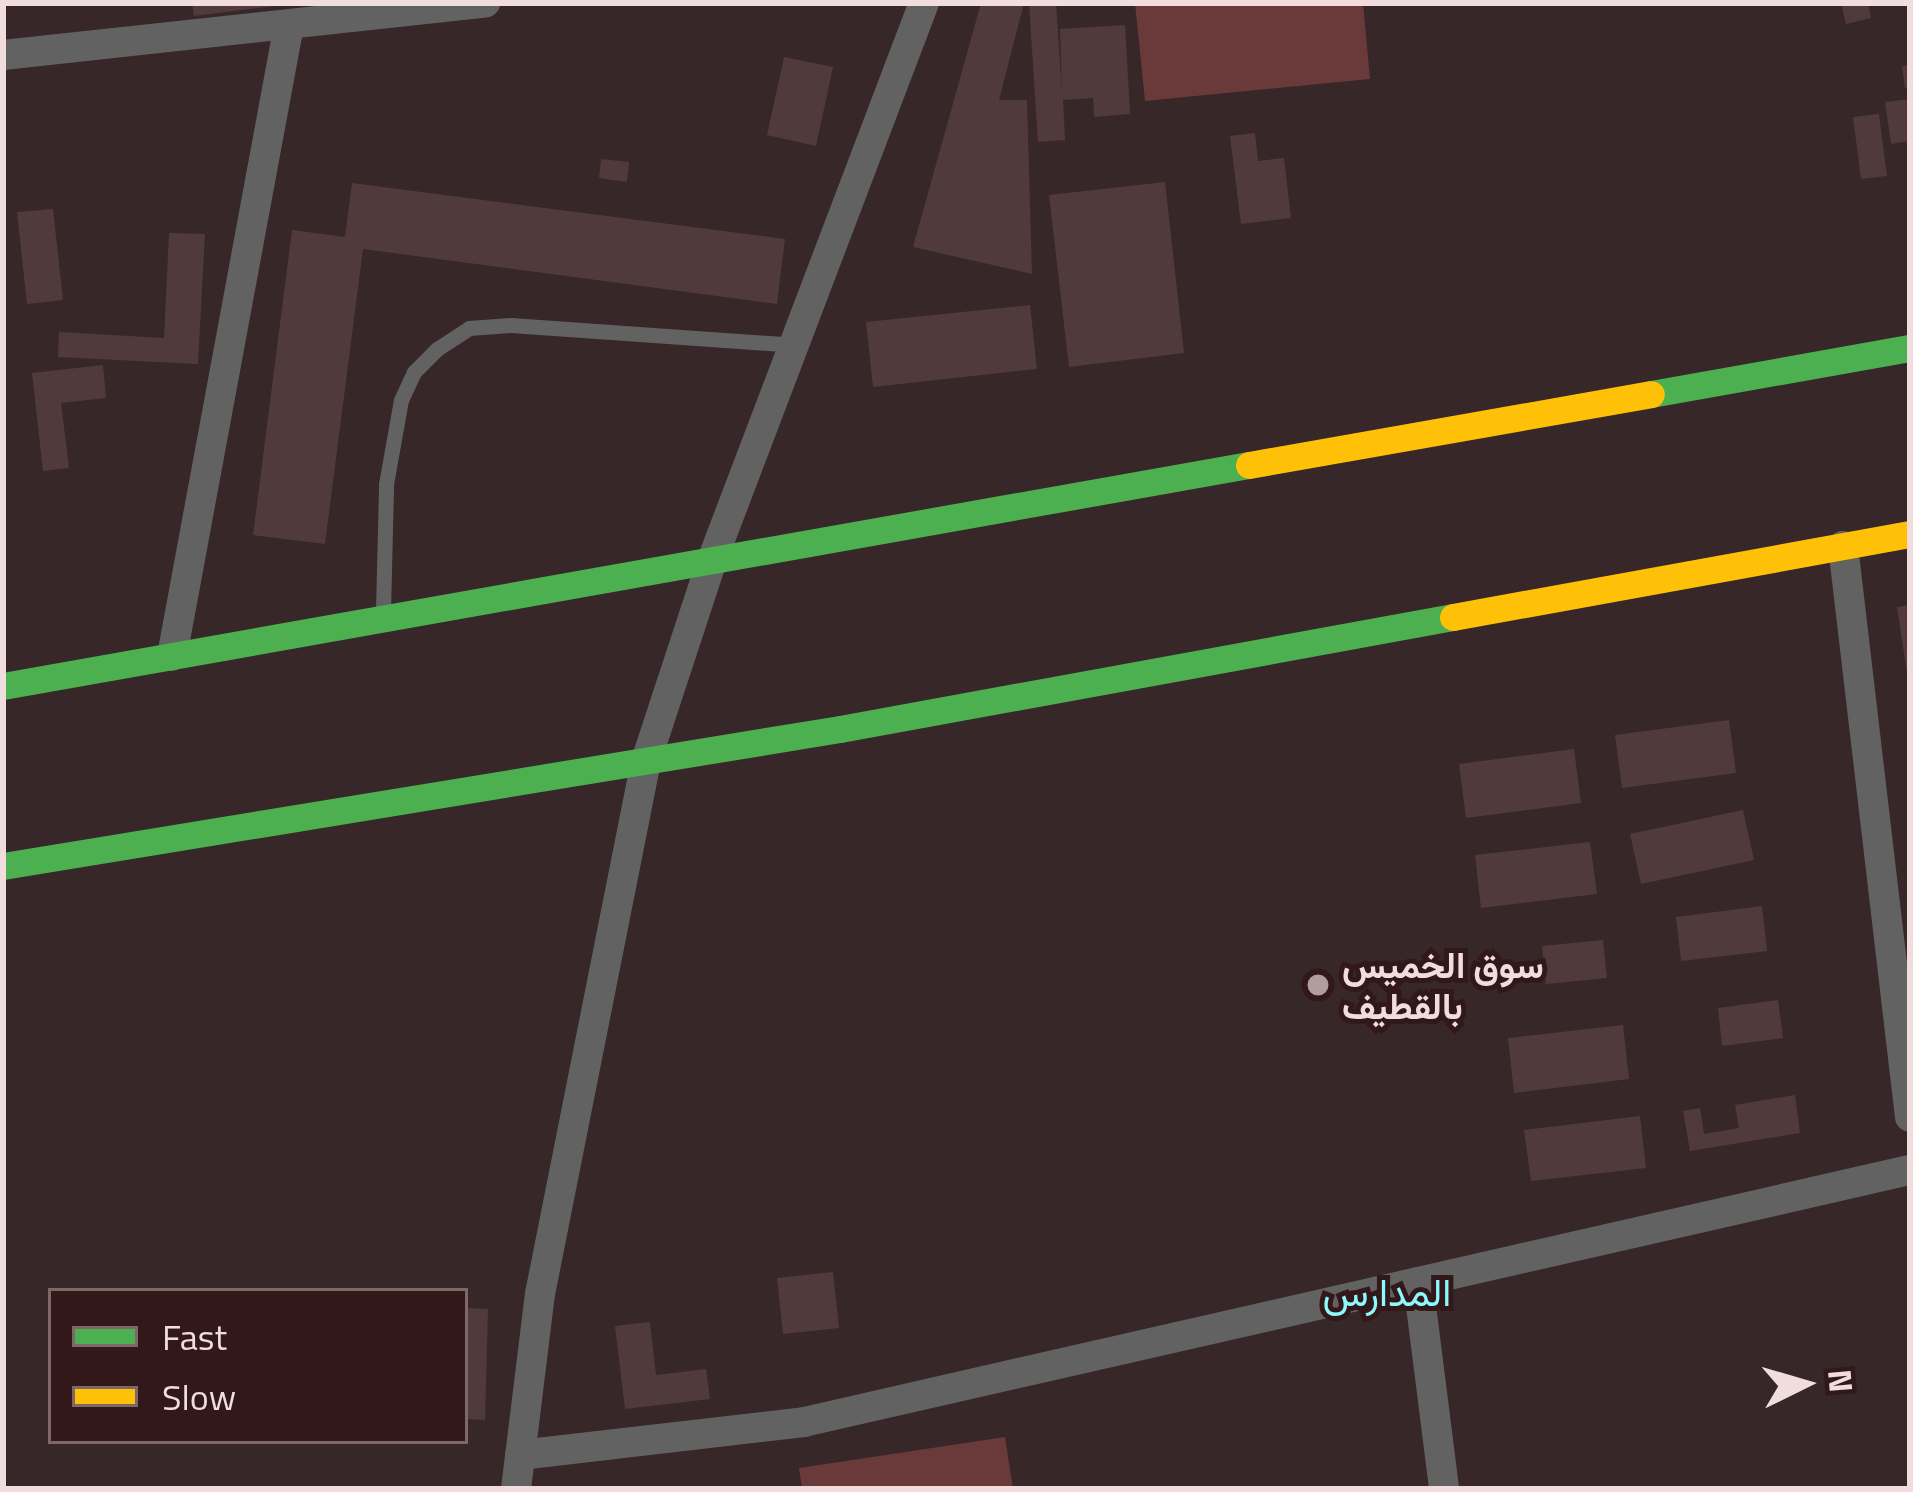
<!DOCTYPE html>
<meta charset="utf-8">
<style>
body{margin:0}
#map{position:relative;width:1913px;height:1492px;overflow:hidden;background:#372728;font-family:"Titillium Web",Vazirmatn,sans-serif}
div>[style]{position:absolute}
.green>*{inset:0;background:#6a393a}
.building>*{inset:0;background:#513a3c}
.lane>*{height:15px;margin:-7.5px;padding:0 7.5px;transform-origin:7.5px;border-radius:7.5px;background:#626262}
.street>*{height:30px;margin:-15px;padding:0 15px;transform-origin:15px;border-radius:15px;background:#626262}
.fast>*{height:27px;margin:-13.5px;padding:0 13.5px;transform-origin:13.5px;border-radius:13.5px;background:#4caf50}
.slow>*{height:27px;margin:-13.5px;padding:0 13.5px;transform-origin:13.5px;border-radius:13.5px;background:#ffc107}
.dots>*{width:33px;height:33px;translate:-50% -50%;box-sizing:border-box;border:6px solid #321818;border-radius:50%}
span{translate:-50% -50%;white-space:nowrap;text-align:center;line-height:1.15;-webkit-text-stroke:10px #321818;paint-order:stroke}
.poi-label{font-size:36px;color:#f1dddd;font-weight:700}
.left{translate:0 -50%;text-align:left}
.neighbourhood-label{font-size:39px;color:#8df9fe}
.frame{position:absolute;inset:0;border:6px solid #f1dddd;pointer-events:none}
.legend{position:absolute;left:48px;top:1288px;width:420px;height:156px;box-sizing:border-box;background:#321818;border:3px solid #7e6767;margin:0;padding:15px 21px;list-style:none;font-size:36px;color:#f1dddd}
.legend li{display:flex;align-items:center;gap:24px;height:60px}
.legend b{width:60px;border:3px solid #7e6767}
.north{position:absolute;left:1745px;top:1324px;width:120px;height:120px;-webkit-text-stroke:9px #321818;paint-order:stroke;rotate:85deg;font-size:33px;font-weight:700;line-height:48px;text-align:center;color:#f1dddd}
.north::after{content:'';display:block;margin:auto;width:42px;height:54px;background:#f1dddd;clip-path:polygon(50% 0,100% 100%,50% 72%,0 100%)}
</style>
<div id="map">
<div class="green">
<div style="clip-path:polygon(1135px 3px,1363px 3px,1370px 79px,1145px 101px)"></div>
<div style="clip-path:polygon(1005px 1437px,1013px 1489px,802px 1489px,799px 1468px)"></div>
</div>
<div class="building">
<div style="clip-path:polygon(192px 3px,274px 3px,274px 6px,194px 16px)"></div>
<div style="clip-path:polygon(981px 3px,1024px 3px,999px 100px,1027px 100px,1032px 274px,913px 247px)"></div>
<div style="clip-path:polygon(1029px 3px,1056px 3px,1062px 93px,1060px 29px,1125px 25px,1130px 114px,1094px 117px,1093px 98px,1063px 100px,1065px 140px,1038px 142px)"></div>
<div style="clip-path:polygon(1841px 3px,1868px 3px,1871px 18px,1846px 24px)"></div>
<div style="clip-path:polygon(784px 57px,833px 67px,816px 146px,767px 135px)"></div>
<div style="clip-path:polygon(1910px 65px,1910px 87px,1905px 88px,1902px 66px)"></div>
<div style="clip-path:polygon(1910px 99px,1910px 141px,1891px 144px,1885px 102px)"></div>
<div style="clip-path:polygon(1879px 114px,1887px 176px,1861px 179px,1853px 117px)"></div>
<div style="clip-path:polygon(1255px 133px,1258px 161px,1284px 158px,1291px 218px,1241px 224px,1230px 136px)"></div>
<div style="clip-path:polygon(601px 159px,629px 162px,627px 182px,599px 178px)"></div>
<div style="clip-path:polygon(1165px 182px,1184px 353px,1069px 367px,1049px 195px)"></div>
<div style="clip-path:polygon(352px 183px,785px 239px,777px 304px,363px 249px,325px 544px,253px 535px,292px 230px,345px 237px)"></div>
<div style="clip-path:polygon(53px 209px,63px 300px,27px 304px,17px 212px)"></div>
<div style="clip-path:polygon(169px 233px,205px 234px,198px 364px,58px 357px,59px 332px,164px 338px)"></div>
<div style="clip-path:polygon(1030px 305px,1037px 369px,873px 387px,866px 322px)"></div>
<div style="clip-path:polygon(103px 365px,106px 398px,61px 403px,69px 468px,43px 471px,32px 373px)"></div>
<div style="clip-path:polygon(1910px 605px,1910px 673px,1907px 673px,1897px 607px)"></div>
<div style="clip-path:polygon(1729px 720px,1736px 773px,1622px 788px,1615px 735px)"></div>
<div style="clip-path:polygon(1574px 749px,1581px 803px,1466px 818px,1459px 764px)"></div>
<div style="clip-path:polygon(1743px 810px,1754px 860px,1641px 884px,1630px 834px)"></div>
<div style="clip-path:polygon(1590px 842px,1597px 894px,1481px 908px,1475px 855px)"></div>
<div style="clip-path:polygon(1762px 906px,1767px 951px,1681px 961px,1676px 917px)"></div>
<div style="clip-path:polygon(1603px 940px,1607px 978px,1546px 984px,1542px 946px)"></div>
<div style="clip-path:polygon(1778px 1000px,1783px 1038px,1722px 1046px,1718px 1008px)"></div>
<div style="clip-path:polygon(1623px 1025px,1629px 1079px,1514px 1093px,1508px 1038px)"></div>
<div style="clip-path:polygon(1795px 1095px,1800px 1133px,1690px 1151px,1683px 1111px,1700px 1108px,1704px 1134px,1739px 1128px,1735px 1105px)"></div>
<div style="clip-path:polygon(1640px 1116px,1646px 1168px,1531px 1181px,1524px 1130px)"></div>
<div style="clip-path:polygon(833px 1272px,839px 1328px,783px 1334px,777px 1278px)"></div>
<div style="clip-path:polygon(465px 1308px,488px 1309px,485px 1420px,465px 1419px)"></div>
<div style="clip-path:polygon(650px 1322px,656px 1375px,706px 1369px,710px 1399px,625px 1409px,615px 1326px)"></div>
</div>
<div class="lane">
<div style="left:383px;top:611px;width:127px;rotate:-88.6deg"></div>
<div style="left:386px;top:484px;width:85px;rotate:-79.9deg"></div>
<div style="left:401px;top:400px;width:31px;rotate:-65deg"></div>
<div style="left:414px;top:372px;width:33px;rotate:-45deg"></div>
<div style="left:437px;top:349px;width:38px;rotate:-33deg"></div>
<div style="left:469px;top:328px;width:42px;rotate:-4.1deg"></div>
<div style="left:511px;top:325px;width:284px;rotate:4deg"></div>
</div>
<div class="street">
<div style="left:3px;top:55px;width:485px;rotate:-6.2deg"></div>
<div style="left:1843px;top:546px;width:575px;rotate:83.31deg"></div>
<div style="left:172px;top:656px;width:642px;rotate:-79.5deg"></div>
<div style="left:1418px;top:1282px;width:209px;rotate:82.8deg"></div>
<div style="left:520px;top:1455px;width:286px;rotate:-6.6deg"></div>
<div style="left:804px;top:1422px;width:1134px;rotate:-12.84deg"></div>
<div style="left:516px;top:1489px;width:196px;rotate:-83deg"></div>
<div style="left:540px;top:1294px;width:543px;rotate:-78.75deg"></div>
<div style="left:646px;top:761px;width:208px;rotate:-71.8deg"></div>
<div style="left:711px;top:563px;width:599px;rotate:-69.18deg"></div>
</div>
<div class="fast">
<div style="left:1651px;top:394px;width:263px;rotate:-10.1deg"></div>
<div style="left:3px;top:686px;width:1265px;rotate:-10.06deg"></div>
<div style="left:3px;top:866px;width:848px;rotate:-9.3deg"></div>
<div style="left:840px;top:729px;width:623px;rotate:-10.35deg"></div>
</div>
<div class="slow">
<div style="left:1249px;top:465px;width:408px;rotate:-10deg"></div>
<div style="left:1453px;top:617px;width:464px;rotate:-10.3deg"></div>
</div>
<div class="dots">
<div style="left:1318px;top:985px;background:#b09d9e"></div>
</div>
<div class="poi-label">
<span class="left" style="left:1342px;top:985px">سوق الخميس<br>بالقطيف</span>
</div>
<div class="neighbourhood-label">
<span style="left:1387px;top:1292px">المدارس</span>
</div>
<div class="frame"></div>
<ul class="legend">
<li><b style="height:15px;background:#4caf50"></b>Fast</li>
<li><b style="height:15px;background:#ffc107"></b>Slow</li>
</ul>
<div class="north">N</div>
</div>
